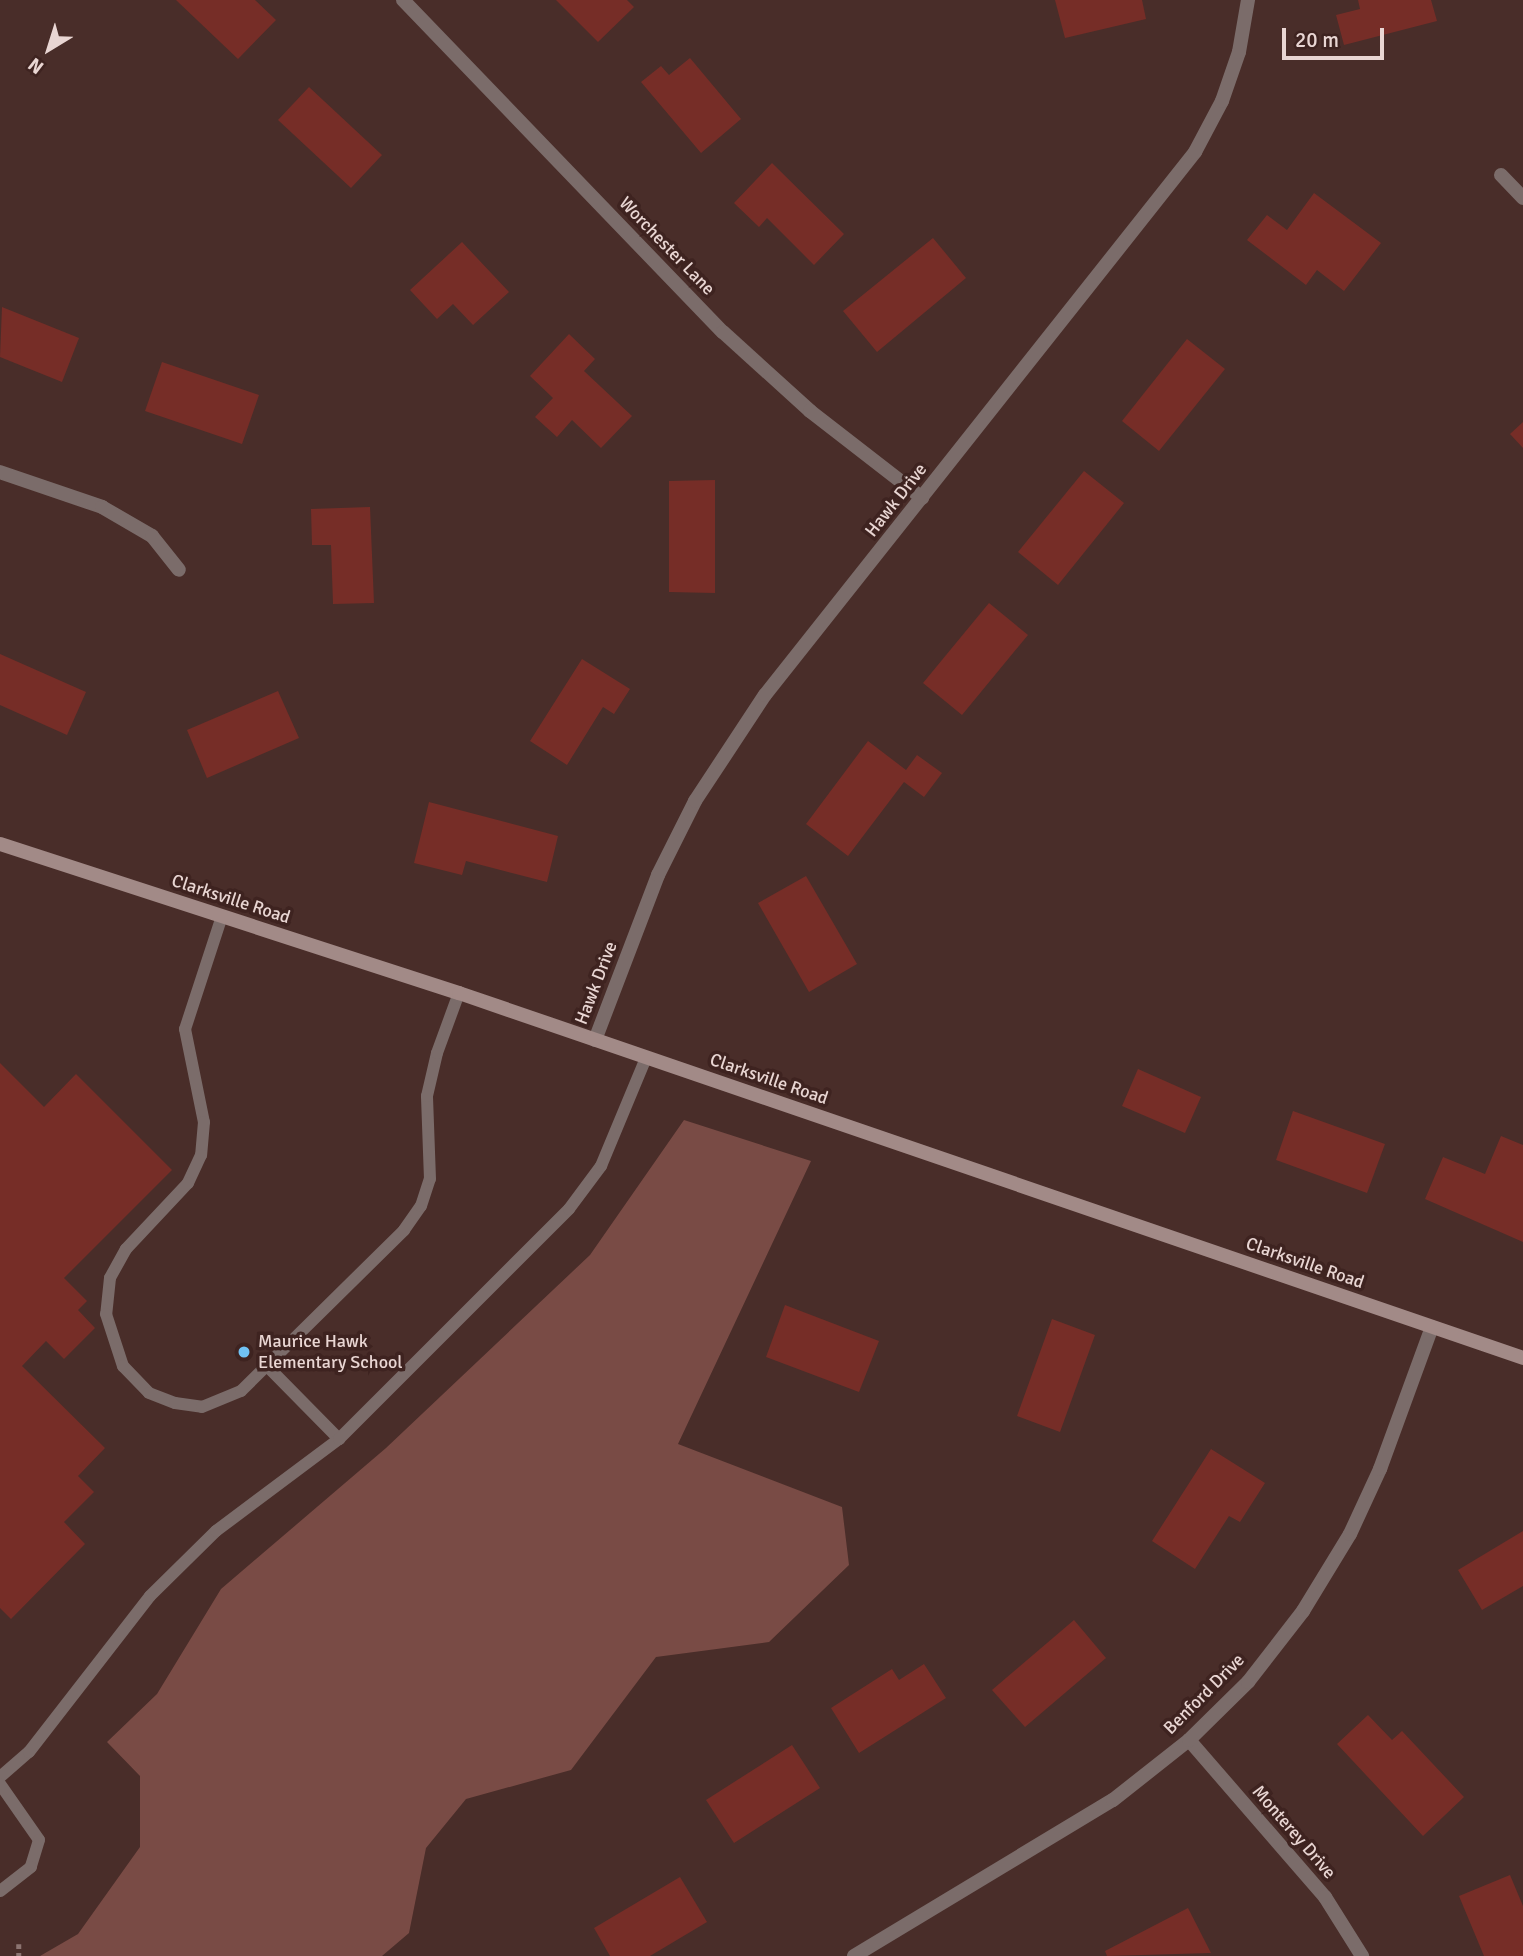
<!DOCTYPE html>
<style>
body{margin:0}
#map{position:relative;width:1523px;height:1956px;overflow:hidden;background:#492d29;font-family:Signika,sans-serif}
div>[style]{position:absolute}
.green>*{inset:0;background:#794b45}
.building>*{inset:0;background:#762d27}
.path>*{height:4.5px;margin-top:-2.25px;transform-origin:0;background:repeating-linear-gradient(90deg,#8c7471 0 5px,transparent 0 8.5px)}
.lane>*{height:12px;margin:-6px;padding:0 6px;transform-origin:6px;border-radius:6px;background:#7b6c6a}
.street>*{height:14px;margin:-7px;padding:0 7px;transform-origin:7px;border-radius:7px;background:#7b6c6a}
.secondary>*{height:14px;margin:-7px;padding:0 7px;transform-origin:7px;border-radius:7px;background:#a28a87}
.dots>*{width:19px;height:19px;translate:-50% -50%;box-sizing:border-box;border:4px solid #3e2320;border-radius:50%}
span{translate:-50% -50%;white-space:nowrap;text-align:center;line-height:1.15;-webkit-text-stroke:7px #3e2320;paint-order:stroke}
.street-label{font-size:18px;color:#e9d6d3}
.poi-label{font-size:18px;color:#e9d6d3}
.left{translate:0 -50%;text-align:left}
.north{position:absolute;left:14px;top:14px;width:70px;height:70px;-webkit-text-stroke:5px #3e2320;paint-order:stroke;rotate:218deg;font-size:19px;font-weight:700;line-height:28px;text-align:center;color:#e9d6d3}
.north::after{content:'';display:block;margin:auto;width:24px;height:32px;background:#e9d6d3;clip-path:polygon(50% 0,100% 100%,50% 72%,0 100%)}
.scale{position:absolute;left:1282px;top:28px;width:102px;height:32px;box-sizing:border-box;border:4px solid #e9d6d3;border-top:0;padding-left:9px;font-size:21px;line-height:24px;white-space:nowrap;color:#e9d6d3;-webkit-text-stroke:5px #3e2320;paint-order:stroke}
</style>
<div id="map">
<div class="green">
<div style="clip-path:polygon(684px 1120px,811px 1161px,678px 1444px,842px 1507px,849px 1565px,769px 1642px,656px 1657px,571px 1770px,466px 1799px,426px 1848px,409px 1933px,382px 1956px,40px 1956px,78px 1934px,140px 1847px,140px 1776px,107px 1742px,157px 1694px,221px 1589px,386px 1448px,590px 1255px)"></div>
</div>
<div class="building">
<div style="clip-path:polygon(176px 0,255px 0,276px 20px,238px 59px)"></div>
<div style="clip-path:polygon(556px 0,627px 0,634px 7px,598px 42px)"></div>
<div style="clip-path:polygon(1055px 0,1142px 0,1146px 19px,1065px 38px)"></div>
<div style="clip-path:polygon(1358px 0,1431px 0,1437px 21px,1344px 45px,1336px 15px,1360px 9px)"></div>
<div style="clip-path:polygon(690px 58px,741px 119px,701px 153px,641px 82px,661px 66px,669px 75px)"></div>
<div style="clip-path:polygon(309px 87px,382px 155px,351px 188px,278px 120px)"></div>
<div style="clip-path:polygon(772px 163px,844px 234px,814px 265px,767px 218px,759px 227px,734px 203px)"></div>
<div style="clip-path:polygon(1314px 193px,1381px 243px,1344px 291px,1317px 270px,1306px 285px,1247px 240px,1267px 215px,1287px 230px)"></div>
<div style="clip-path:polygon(933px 238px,966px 278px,877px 352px,843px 311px)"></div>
<div style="clip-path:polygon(462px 242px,509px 292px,473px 325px,453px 304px,437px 319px,410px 290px)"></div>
<div style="clip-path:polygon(2px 307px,79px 338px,62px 382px,0 357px)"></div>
<div style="clip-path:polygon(569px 334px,595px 359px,584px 371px,632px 416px,601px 448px,572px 420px,557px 437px,535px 417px,553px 398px,530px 376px)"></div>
<div style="clip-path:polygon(1187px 339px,1225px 369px,1159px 451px,1122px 421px)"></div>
<div style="clip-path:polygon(162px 362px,259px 395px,242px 444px,145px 411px)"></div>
<div style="clip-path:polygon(1523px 422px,1523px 448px,1510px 434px)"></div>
<div style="clip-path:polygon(1084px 471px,1124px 503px,1058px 585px,1018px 552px)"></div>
<div style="clip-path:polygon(715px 480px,715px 593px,669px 592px,669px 481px)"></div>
<div style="clip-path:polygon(370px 507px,374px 603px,333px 604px,331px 545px,312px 545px,311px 509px)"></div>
<div style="clip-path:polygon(989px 603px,1028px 635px,962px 715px,923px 683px)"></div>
<div style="clip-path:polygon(0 654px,86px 692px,67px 735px,0 705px)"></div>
<div style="clip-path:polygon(582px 659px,630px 689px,614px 714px,603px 707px,567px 765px,530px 741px)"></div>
<div style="clip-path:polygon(278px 691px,299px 738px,207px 778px,187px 730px)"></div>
<div style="clip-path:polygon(868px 741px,906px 770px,917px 755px,942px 773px,924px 797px,904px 782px,848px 856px,806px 824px)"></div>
<div style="clip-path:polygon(429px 802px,558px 836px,547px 882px,466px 861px,462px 875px,414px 863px)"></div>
<div style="clip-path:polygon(806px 876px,857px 964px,809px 992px,758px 903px)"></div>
<div style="clip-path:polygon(0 1063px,44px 1107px,76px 1074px,172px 1170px,64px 1278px,87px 1301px,78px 1310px,95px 1328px,64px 1359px,46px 1341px,22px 1366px,105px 1448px,78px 1476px,94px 1492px,64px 1522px,85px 1544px,11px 1619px,0 1608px)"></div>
<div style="clip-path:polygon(1138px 1069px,1201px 1097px,1185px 1133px,1122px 1106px)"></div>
<div style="clip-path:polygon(1293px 1111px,1385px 1144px,1367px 1193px,1276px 1160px)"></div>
<div style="clip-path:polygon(1501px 1136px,1523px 1145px,1523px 1242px,1425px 1199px,1443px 1157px,1485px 1174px)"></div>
<div style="clip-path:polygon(785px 1305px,879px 1341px,859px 1392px,766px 1357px)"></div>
<div style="clip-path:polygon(1052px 1319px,1095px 1335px,1060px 1432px,1017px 1416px)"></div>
<div style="clip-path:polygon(1211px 1449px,1265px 1483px,1240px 1522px,1229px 1516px,1195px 1569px,1152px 1541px)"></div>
<div style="clip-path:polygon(1523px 1531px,1523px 1586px,1482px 1610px,1458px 1570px)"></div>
<div style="clip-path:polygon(1074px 1620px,1106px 1658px,1025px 1727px,992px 1690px)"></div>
<div style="clip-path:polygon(924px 1664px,946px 1698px,859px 1753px,831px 1708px,892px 1669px,899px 1680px)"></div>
<div style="clip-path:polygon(1368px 1715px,1392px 1740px,1402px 1731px,1464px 1797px,1423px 1836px,1337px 1744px)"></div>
<div style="clip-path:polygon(792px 1745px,820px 1788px,734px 1843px,706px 1800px)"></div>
<div style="clip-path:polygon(1510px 1875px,1523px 1906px,1523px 1956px,1484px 1956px,1459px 1896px)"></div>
<div style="clip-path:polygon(680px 1877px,707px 1922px,650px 1956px,610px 1956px,594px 1928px)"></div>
<div style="clip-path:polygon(1188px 1908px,1211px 1953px,1107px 1956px,1105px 1951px)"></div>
</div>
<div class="path">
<div style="left:19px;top:1944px;width:12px;rotate:90deg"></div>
</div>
<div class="lane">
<div style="left:222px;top:916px;width:119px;rotate:108.1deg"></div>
<div style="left:185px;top:1029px;width:95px;rotate:78.5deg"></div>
<div style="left:204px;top:1122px;width:33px;rotate:95deg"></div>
<div style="left:201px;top:1155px;width:31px;rotate:115deg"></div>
<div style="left:188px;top:1183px;width:91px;rotate:133.2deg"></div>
<div style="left:126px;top:1249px;width:33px;rotate:119deg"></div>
<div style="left:110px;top:1278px;width:36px;rotate:96deg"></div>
<div style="left:106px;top:1314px;width:55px;rotate:71.9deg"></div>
<div style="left:123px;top:1366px;width:37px;rotate:46deg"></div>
<div style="left:149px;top:1393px;width:28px;rotate:21deg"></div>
<div style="left:175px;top:1403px;width:27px;rotate:8deg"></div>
<div style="left:202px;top:1407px;width:42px;rotate:-22.3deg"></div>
<div style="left:241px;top:1391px;width:229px;rotate:-44.6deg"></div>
<div style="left:404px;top:1230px;width:29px;rotate:-55deg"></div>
<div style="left:421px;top:1206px;width:28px;rotate:-72deg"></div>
<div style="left:430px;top:1179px;width:83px;rotate:-92.1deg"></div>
<div style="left:427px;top:1096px;width:44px;rotate:-76.9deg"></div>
<div style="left:437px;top:1053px;width:64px;rotate:-69.9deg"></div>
<div style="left:269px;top:1368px;width:100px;rotate:45.4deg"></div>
<div style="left:0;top:1777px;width:38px;rotate:-41deg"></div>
<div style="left:29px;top:1752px;width:197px;rotate:-52.2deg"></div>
<div style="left:150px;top:1596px;width:93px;rotate:-44.6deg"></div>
<div style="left:216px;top:1531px;width:154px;rotate:-36.8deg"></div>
<div style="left:339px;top:1439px;width:325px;rotate:-45deg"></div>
<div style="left:569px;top:1209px;width:54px;rotate:-53.3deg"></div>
<div style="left:601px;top:1166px;width:117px;rotate:-67.4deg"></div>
<div style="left:0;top:1784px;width:68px;rotate:55.1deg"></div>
<div style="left:39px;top:1840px;width:28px;rotate:107deg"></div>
<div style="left:31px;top:1867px;width:39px;rotate:142deg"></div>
</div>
<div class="street">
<div style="left:403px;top:0;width:461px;rotate:46.1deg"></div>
<div style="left:723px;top:332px;width:118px;rotate:42.2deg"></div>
<div style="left:810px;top:411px;width:142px;rotate:37.8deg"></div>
<div style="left:1501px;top:175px;width:32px;rotate:46deg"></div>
<div style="left:0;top:472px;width:108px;rotate:18.9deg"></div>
<div style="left:102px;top:507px;width:58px;rotate:30.1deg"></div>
<div style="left:152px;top:536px;width:43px;rotate:51.5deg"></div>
<div style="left:595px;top:1040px;width:177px;rotate:-69.1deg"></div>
<div style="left:658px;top:875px;width:83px;rotate:-63.4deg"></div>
<div style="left:695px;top:801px;width:127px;rotate:-56.6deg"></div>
<div style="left:765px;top:695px;width:693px;rotate:-51.62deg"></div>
<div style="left:1195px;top:152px;width:58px;rotate:-62.1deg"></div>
<div style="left:1222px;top:101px;width:52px;rotate:-70.9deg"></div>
<div style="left:1239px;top:52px;width:53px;rotate:-80.2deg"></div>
<div style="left:1189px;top:1740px;width:208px;rotate:49.1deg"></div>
<div style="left:1325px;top:1897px;width:70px;rotate:57.9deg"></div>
<div style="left:854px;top:1956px;width:302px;rotate:-31.1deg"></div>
<div style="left:1113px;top:1800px;width:97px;rotate:-38.3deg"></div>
<div style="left:1189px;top:1740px;width:83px;rotate:-44.5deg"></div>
<div style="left:1248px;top:1682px;width:90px;rotate:-52.2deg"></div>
<div style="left:1303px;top:1611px;width:90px;rotate:-58.6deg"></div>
<div style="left:1350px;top:1534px;width:72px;rotate:-65.2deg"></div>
<div style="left:1380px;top:1469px;width:151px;rotate:-69.9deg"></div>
</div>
<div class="secondary">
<div style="left:0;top:844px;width:483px;rotate:18deg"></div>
<div style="left:459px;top:993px;width:1125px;rotate:18.93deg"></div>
</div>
<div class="dots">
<div style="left:244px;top:1352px;background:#70c2f4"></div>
</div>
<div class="street-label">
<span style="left:667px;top:246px;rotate:46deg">Worchester Lane</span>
<span style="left:896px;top:500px;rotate:-52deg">Hawk Drive</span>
<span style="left:231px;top:899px;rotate:18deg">Clarksville Road</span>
<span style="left:596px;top:983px;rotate:-69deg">Hawk Drive</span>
<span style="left:769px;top:1079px;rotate:19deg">Clarksville Road</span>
<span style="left:1305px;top:1263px;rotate:19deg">Clarksville Road</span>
<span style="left:1204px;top:1694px;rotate:-45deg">Benford Drive</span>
<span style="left:1294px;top:1832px;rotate:49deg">Monterey Drive</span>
</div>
<div class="poi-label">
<span class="left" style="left:258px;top:1352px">Maurice Hawk<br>Elementary School</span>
</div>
<div class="north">N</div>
<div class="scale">20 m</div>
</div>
